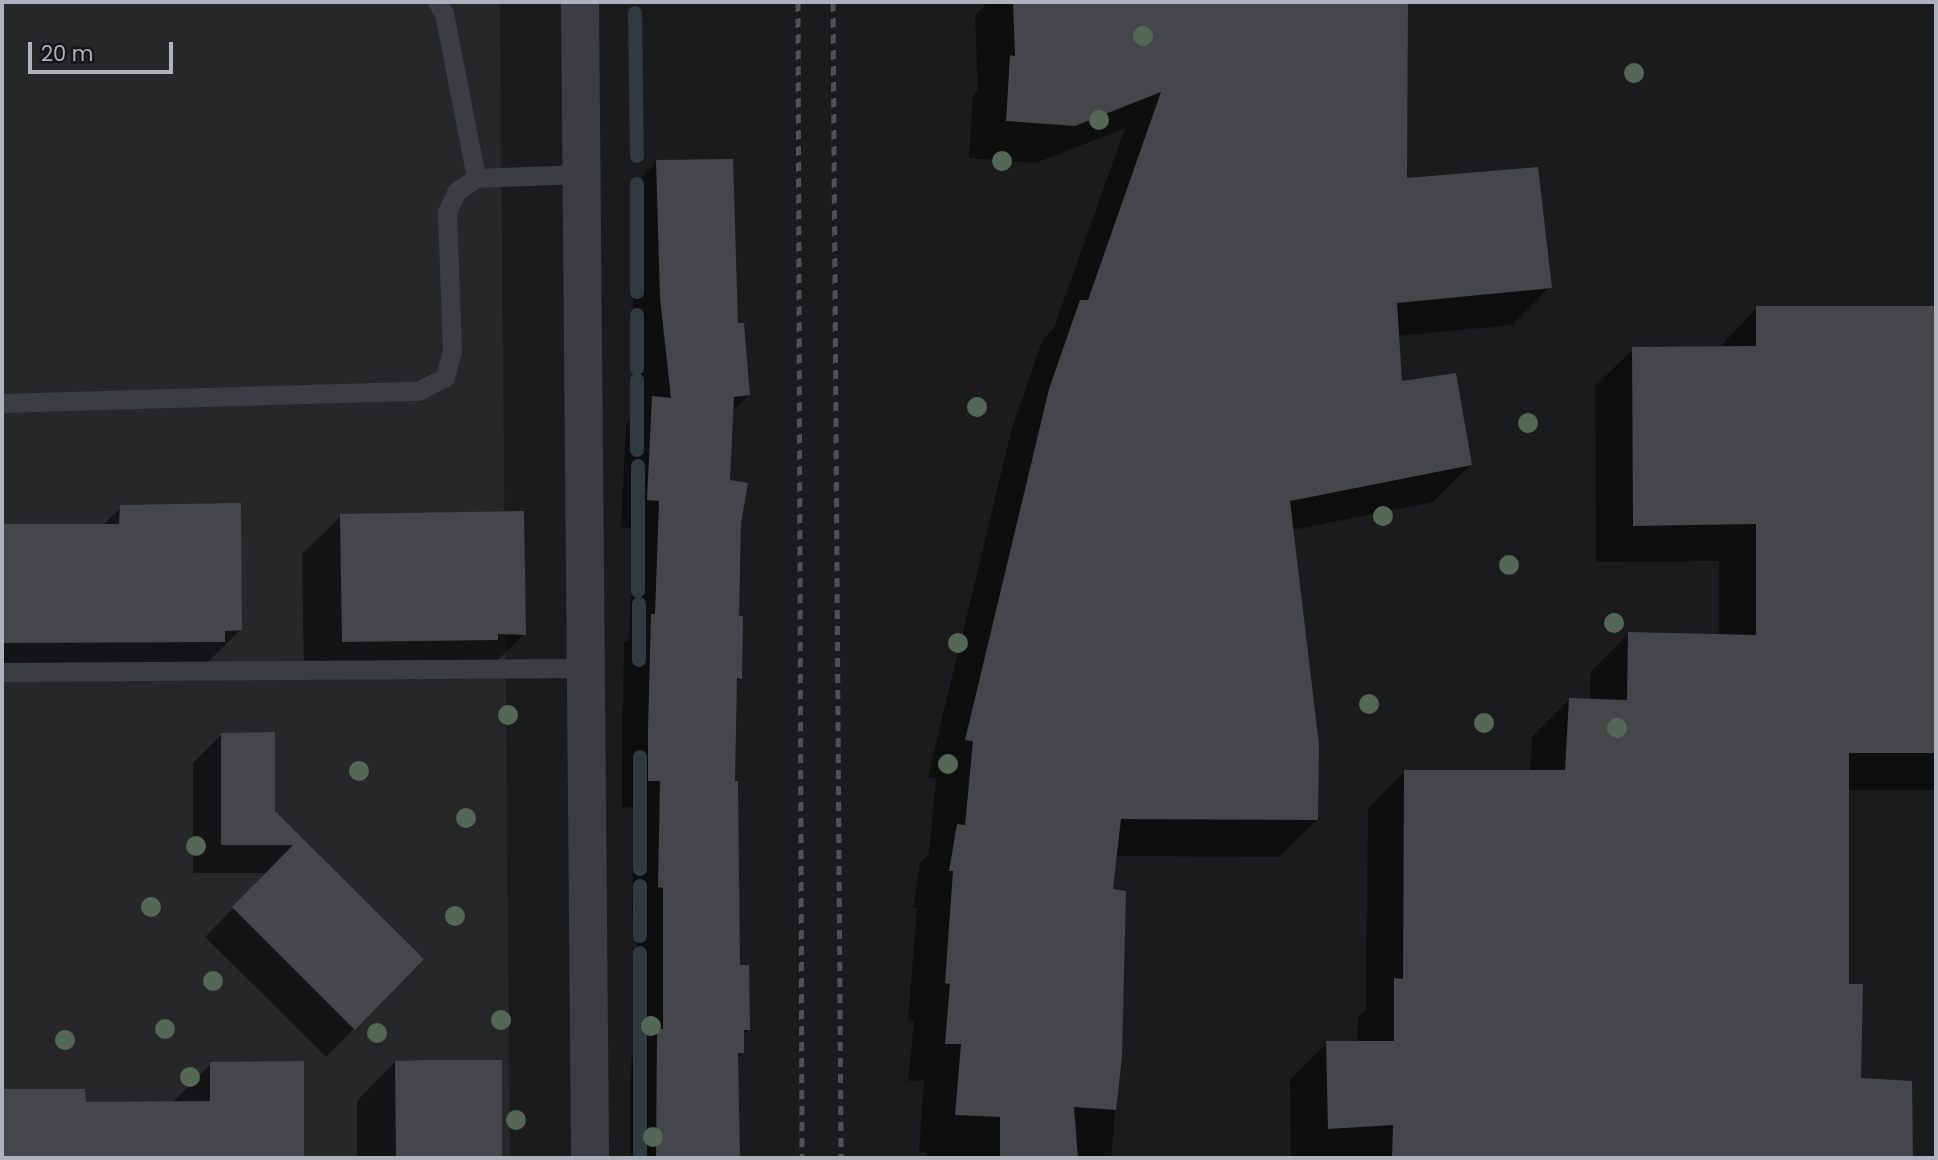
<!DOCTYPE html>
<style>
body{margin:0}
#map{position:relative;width:1938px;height:1160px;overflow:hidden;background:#1b1b1d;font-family:Poppins,sans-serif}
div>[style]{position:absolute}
.built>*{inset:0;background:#27272a}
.shadow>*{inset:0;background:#0007}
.stream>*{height:14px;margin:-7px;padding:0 7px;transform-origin:7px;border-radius:7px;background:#303a41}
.building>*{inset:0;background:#45464a}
.service>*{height:19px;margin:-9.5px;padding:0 9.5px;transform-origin:9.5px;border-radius:9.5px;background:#3c3d42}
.minor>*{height:38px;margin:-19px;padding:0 19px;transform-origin:19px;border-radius:19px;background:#3c3d42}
.rail>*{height:5px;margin-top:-2.5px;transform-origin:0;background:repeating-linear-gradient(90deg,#4f5157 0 9px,transparent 0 16px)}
.trees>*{width:20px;height:20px;margin:-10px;border-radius:50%;background:#556757}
span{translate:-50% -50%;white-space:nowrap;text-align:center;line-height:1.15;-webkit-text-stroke:7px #161618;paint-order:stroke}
.frame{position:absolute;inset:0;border:4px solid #adb2bc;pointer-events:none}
.scale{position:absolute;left:28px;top:42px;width:145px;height:32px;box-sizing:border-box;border:4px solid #adb2bc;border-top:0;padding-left:9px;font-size:21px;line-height:24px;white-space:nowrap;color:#adb2bc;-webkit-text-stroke:5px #161618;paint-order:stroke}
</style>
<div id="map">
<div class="built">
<div style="clip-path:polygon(2px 2px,500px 2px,510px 1158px,2px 1158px)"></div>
</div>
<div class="shadow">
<div style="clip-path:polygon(988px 2px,1406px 2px,1406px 179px,1550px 287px,1512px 325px,1397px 336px,1400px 383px,1471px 464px,1433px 502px,1292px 530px,1317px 820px,1279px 857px,1115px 856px,1111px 891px,1120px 1057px,1111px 1158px,926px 1158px,926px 1152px,919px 1152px,924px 1080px,908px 1081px,914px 1021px,908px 1020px,917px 908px,913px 908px,920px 863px,929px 854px,936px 778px,928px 777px,1012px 428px,1043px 339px,1054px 328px,1125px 128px,1036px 163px,969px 158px,973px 95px,978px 90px,975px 15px)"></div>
<div style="clip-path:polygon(657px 162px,736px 325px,748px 395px,732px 412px,728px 482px,740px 523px,737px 618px,740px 678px,735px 683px,733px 783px,738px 967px,748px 1030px,743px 1035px,743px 1052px,737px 1058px,738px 1158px,630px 1158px,631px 1058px,637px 1052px,636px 914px,632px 914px,634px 808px,622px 807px,622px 758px,624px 643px,629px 639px,633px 528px,621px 527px,626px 425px,643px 407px,634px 326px,630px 189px)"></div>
<div style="clip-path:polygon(1757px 308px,1936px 308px,1936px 790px,1847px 790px,1847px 986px,1859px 1080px,1910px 1082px,1912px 1158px,1291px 1158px,1290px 1080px,1327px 1043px,1357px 1043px,1358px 1018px,1366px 1009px,1368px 809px,1405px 771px,1530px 771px,1532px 737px,1569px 700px,1590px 700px,1591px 671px,1628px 634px,1719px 636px,1719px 561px,1596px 562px,1595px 386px,1633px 349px,1719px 348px)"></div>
<div style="clip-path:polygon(121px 507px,240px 630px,202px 668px,2px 681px,2px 526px,102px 526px)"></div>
<div style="clip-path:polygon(341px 516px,524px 634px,485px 673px,458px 677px,304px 680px,302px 554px)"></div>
<div style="clip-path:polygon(221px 735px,273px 812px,422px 959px,326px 1057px,205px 937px,268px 873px,193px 873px,193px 763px)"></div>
<div style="clip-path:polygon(500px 1061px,500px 1158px,357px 1158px,357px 1101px,395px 1062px)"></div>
<div style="clip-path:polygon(302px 1063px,302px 1158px,2px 1158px,2px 1091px,83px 1091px,84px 1104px,172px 1103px,211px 1064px)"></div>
</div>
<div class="stream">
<div style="left:635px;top:13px;width:143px;rotate:89.2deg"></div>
<div style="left:637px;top:292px;width:108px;rotate:-90deg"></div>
<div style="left:637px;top:315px;width:53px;rotate:90deg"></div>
<div style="left:637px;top:380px;width:70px;rotate:90deg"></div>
<div style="left:638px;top:466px;width:125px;rotate:90deg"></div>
<div style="left:639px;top:604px;width:56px;rotate:90deg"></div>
<div style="left:640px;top:757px;width:112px;rotate:90deg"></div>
<div style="left:640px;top:886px;width:50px;rotate:90deg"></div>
<div style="left:640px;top:953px;width:205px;rotate:90deg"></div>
</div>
<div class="building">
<div style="clip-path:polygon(1013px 2px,1408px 2px,1407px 178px,1538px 167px,1552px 288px,1397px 303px,1402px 381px,1456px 373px,1472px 465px,1290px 501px,1319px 745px,1318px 820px,1121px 819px,1113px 889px,1126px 891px,1122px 1057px,1116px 1110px,1074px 1107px,1078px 1158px,1000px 1158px,1000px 1117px,955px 1115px,961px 1044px,945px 1044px,950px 984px,945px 983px,953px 871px,949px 871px,957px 824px,965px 825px,973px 741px,965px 740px,1049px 389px,1080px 300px,1088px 300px,1161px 92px,1075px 126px,1006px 121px,1010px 55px,1015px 56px)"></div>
<div style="clip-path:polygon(733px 159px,738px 323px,744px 323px,750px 395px,734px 397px,730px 480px,748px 483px,741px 523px,739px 616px,743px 616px,742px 679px,737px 678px,735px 781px,738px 781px,740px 965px,749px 965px,750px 1030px,744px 1030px,744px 1053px,738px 1053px,740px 1158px,656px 1158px,657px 1029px,663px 1029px,663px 888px,658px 887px,660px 781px,648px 781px,648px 730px,651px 614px,655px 614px,659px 501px,647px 500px,652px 396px,671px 398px,660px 298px,656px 160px)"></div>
<div style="clip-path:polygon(1756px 306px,1936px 306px,1936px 753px,1849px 753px,1849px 984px,1863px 984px,1861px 1078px,1912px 1081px,1913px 1158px,1392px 1158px,1393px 1125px,1328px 1129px,1326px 1041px,1394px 1041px,1394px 978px,1403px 979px,1404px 770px,1565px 770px,1569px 698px,1627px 700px,1628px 632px,1756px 635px,1756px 524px,1633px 526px,1632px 347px,1756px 346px)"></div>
<div style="clip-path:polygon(241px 503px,242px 630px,225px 631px,225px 642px,2px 643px,2px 524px,119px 524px,120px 505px)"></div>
<div style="clip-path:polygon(524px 511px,526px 635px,498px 634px,498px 640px,342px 642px,340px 514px)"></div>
<div style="clip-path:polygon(275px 732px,275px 811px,424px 959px,355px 1030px,232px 907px,293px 845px,221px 845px,221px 733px)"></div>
<div style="clip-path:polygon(430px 1060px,502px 1060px,502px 1158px,396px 1158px,395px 1061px)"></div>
<div style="clip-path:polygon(304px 1061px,304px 1158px,2px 1158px,2px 1089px,85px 1089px,86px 1102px,210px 1101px,210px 1062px)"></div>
</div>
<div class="service">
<div style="left:437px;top:2px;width:13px;rotate:58deg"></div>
<div style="left:444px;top:13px;width:168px;rotate:79deg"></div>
<div style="left:2px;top:403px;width:416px;rotate:-1.7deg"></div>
<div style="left:418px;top:391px;width:30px;rotate:-27deg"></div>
<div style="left:445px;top:377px;width:28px;rotate:-75deg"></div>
<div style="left:452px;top:350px;width:138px;rotate:-92.1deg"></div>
<div style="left:447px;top:212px;width:23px;rotate:-65deg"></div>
<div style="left:457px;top:191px;width:23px;rotate:-34deg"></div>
<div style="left:476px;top:178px;width:106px;rotate:-2.2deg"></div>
<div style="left:2px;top:672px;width:585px;rotate:-0.39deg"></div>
</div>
<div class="minor">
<div style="left:580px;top:2px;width:1156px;rotate:89.5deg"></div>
</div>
<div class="rail">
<div style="left:798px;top:2px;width:1156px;rotate:89.8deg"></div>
<div style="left:833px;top:2px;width:1156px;rotate:89.6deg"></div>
</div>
<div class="trees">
<div style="left:1143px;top:36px"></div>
<div style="left:1634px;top:73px"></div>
<div style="left:1099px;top:120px"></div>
<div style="left:1002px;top:161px"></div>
<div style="left:977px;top:407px"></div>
<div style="left:1528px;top:423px"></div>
<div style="left:1383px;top:516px"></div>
<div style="left:1509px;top:565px"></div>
<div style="left:1614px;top:623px"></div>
<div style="left:958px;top:643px"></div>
<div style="left:1369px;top:704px"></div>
<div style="left:508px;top:715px"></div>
<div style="left:1484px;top:723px"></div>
<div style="left:1617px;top:728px"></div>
<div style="left:948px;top:764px"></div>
<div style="left:359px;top:771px"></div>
<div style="left:466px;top:818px"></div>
<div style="left:196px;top:846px"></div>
<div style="left:151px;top:907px"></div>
<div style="left:455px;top:916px"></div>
<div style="left:213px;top:981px"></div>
<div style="left:501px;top:1020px"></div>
<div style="left:651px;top:1026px"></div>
<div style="left:165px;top:1029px"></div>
<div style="left:377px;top:1033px"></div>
<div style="left:65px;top:1040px"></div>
<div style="left:190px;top:1077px"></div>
<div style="left:516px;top:1120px"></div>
<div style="left:653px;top:1137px"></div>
</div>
<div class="frame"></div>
<div class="scale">20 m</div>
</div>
